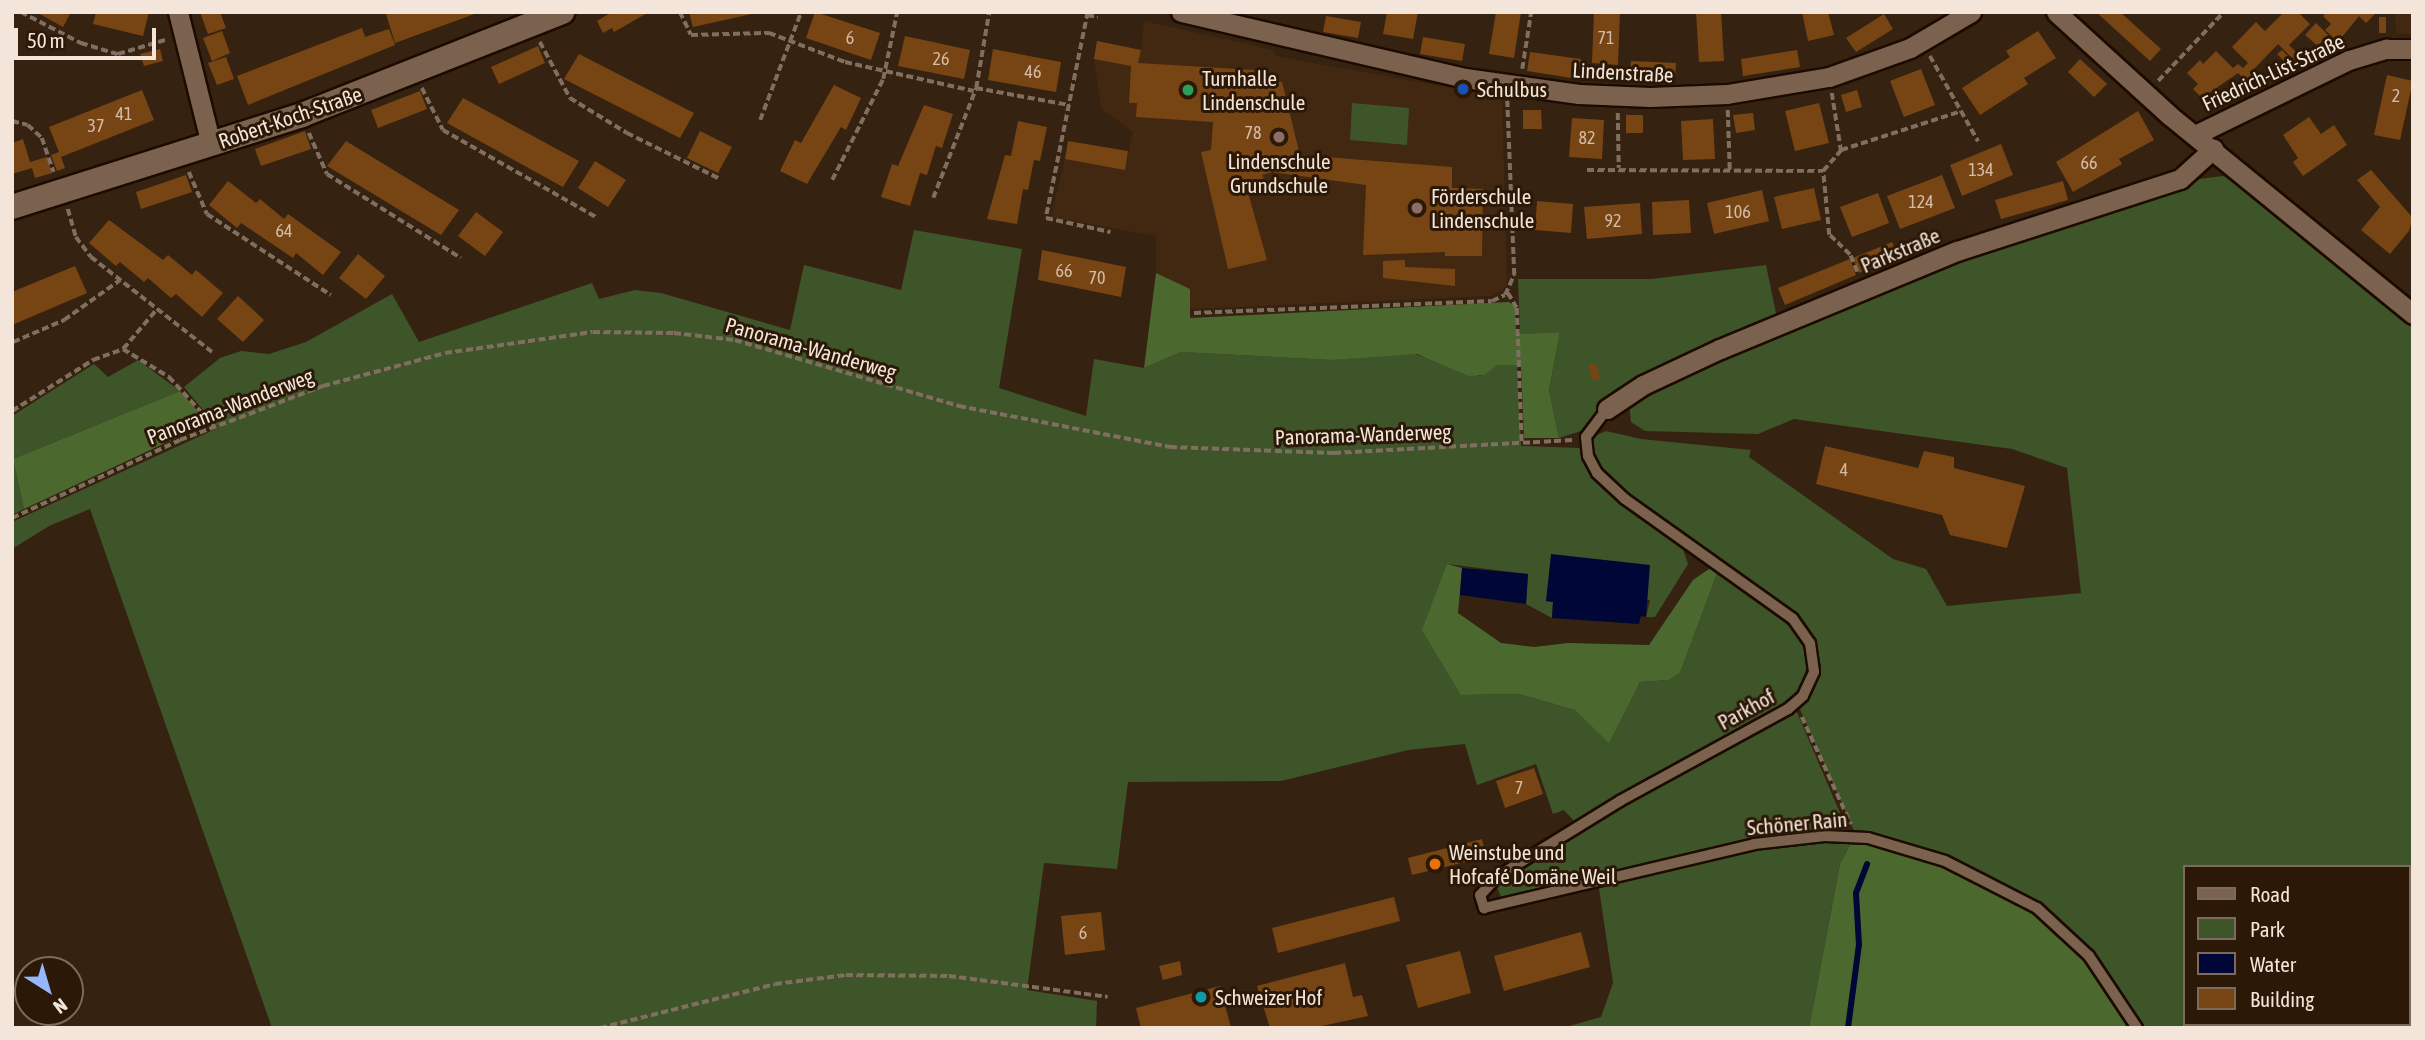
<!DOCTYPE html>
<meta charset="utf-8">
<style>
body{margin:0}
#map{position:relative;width:2425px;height:1040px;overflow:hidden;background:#362210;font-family:"Asap Condensed",sans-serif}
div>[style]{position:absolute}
.built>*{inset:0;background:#422810}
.green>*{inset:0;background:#3e552a}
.forest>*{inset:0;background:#4b692f}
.water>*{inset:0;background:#000736}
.stream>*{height:6px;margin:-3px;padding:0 3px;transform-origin:3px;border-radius:3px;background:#000736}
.building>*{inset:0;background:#774513}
.path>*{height:3.5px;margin-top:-1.75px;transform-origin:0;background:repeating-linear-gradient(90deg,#806e5f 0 7px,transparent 0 10.5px)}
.roads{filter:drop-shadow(2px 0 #1d0a00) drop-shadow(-2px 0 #1d0a00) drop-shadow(0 2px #1d0a00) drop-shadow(0 -2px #1d0a00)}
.service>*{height:10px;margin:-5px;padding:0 5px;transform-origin:5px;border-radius:5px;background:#7a624e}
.minor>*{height:19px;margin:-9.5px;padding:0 9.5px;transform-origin:9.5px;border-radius:9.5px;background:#7a624e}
.tertiary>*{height:24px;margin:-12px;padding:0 12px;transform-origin:12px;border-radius:12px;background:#7a624e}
.dots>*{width:19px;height:19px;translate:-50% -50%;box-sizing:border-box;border:4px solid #2c1806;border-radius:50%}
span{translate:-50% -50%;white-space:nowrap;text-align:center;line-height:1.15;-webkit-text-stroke:6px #2c1806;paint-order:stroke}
.number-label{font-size:18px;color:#d4bda8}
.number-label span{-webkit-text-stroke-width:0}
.street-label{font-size:21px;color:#f3e5da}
.poi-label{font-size:21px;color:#f3e5da}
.left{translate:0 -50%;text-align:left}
.frame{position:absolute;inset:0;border:14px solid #f3e5da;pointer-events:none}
.legend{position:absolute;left:2183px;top:865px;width:228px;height:161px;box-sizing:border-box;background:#2c1806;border:2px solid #7c6a5b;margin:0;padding:9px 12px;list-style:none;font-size:21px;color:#f3e5da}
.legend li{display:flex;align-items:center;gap:14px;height:35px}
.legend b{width:35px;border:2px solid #7c6a5b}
.north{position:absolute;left:14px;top:956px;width:70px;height:70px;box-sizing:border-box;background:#2c1806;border:2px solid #7c6a5b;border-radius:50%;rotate:143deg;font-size:19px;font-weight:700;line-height:28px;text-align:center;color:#f3e5da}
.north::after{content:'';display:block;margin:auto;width:24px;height:32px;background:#94b7fd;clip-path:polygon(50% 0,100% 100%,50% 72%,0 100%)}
.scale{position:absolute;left:14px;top:28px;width:142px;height:32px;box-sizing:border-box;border:4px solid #f3e5da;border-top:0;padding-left:9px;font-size:21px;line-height:24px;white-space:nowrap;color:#f3e5da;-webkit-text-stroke:5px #2c1806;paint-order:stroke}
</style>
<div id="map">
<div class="built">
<div style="clip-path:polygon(2395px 12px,2413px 12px,2413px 35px,2396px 33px)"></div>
<div style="clip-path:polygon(1144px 21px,1274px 50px,1275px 56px,1502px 97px,1507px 286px,1492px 296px,1190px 309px,1190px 289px,1156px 273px,1156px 236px,1051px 217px,1065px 159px,1125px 169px,1133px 132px,1101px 108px,1094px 59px,1097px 41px,1141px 50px)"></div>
</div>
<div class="green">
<div style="clip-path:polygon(1352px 103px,1409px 108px,1407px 145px,1350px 140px)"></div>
<div style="clip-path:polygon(evenodd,2223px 176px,2239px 184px,2413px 323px,2413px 1028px,2143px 1028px,2092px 952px,2042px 907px,1985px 873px,1919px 846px,1855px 833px,1799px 707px,1816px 685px,1821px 666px,1810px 630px,1778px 600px,1620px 489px,1596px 465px,1592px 451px,1594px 436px,1606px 431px,1641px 439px,1751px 450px,1749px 457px,1893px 559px,1926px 569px,1947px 606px,2081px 593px,2067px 468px,2012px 449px,1794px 419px,1758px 434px,1645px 431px,1631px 422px,1629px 403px,1636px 394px,1988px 244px,2192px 180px,2223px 176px,2185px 867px,2409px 867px,2409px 1024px,2185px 1024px,2185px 867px)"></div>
<div style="clip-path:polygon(914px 230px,1022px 249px,999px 388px,1086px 416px,1094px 359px,1144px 368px,1181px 352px,1331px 360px,1412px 353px,1480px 376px,1496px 365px,1517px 365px,1521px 446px,1579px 448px,1595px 477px,1682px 546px,1688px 564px,1655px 617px,1646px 617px,1650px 600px,1546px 601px,1553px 602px,1552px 618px,1526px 604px,1528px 574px,1447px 564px,1461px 695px,1519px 694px,1575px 710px,1609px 742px,1640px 682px,1669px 680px,1680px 673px,1718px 571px,1798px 633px,1808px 660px,1802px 687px,1780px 707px,1575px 822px,1564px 810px,1553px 814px,1536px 764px,1477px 785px,1465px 744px,1408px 750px,1281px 781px,1128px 782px,1117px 869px,1044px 863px,1027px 990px,1097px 1001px,1096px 1028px,272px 1028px,90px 509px,49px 526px,12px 549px,12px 522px,218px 428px,184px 387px,220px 358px,241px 351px,269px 354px,306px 342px,392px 294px,419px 342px,592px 283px,599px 299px,635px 290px,661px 293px,790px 330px,804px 265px,901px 290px)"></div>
<div style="clip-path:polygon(1766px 265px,1777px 318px,1607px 399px,1581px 431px,1559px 438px,1549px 390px,1560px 332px,1520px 334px,1518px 279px,1652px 279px)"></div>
<div style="clip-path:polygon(138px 360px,180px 391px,13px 459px,24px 509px,12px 515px,12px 416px,94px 364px,108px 377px)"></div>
<div style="clip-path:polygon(1796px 710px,1852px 841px,1840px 864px,1809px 1028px,1562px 1028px,1601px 1017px,1613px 983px,1597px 875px,1502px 899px,1496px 885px,1629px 800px)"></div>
</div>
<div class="forest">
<div style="clip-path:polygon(1156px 273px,1190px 289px,1190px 318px,1509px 302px,1515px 306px,1516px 334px,1560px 332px,1549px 390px,1559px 438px,1524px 438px,1521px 365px,1497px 365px,1484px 375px,1469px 376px,1417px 354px,1331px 360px,1181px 352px,1144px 368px)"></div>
<div style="clip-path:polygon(180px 391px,208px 423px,24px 509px,13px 459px)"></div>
<div style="clip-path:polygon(1447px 564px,1462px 568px,1458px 613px,1501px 643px,1534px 647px,1568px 643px,1649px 645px,1693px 580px,1709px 569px,1718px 571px,1680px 673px,1669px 680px,1640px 682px,1609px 743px,1575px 710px,1519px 694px,1461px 695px,1422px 630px)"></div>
<div style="clip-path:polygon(1852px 841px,1912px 854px,1966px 875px,2029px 909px,2077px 951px,2131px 1028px,1809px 1028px,1840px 864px)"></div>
</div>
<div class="water">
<div style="clip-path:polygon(1551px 554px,1650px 565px,1646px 617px,1641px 616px,1639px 624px,1552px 618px,1553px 602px,1546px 601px)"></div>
<div style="clip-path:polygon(1462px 568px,1528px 574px,1526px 604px,1460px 595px)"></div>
</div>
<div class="stream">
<div style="left:1848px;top:1028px;width:84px;rotate:-82.5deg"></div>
<div style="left:1859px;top:945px;width:52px;rotate:-93.3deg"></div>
<div style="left:1856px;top:893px;width:31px;rotate:-69deg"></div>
</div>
<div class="building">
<div style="clip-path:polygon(36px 12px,71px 12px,63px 27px)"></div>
<div style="clip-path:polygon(96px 12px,149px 12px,143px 36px,93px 24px)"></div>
<div style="clip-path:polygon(200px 12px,220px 12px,226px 28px,208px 34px)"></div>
<div style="clip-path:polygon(480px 12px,395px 43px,386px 14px,391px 12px)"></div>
<div style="clip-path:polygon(612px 12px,649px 12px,614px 32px,612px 28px,603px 33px,597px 21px)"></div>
<div style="clip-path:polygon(689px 12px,756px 12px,756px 13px,693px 27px)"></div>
<div style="clip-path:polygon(815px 12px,880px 33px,871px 60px,806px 38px)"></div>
<div style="clip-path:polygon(1387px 12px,1418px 12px,1413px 39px,1383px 34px)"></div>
<div style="clip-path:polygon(1496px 12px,1521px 12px,1514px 58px,1489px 54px)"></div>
<div style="clip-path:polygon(1594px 12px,1620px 12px,1618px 65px,1592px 63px)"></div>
<div style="clip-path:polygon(1696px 12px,1721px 12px,1724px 61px,1699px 62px)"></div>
<div style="clip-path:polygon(1802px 12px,1828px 12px,1834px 35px,1808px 41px)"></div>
<div style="clip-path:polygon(2096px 12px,2120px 12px,2161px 49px,2150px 61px)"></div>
<div style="clip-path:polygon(2284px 12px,2298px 12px,2310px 24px,2289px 45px,2300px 56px,2295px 61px,2278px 44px,2254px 69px,2262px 77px,2257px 82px,2253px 78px,2248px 83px,2238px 73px,2202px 98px,2193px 89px,2198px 84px,2187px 73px,2200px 60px,2203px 64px,2216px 51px,2233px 68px,2238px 64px,2243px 68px,2248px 63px,2232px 47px,2256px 22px,2265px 31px)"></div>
<div style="clip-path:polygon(2327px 12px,2377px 12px,2366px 23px,2359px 16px,2338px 42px,2325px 30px,2331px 24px,2323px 16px)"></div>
<div style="clip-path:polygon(1884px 14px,1893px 29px,1856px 52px,1846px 38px)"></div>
<div style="clip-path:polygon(1326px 16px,1361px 22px,1358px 38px,1323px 32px)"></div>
<div style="clip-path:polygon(2379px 17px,2386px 17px,2386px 33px,2379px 33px)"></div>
<div style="clip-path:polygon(2316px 23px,2328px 35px,2318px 46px,2305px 35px)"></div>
<div style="clip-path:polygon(362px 28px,365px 37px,389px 29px,395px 45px,248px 105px,237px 76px)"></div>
<div style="clip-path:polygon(222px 31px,230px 53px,212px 61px,203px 38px)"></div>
<div style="clip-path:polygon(2038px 31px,2056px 58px,2024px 78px,2028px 84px,1980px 115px,1962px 88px,2010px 57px,2006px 51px)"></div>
<div style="clip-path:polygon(905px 36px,970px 50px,964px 79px,898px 66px)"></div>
<div style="clip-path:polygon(1423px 37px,1465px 44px,1462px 61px,1420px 54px)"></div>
<div style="clip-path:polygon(1097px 41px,1141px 50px,1138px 63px,1254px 70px,1253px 81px,1282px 82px,1300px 155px,1452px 167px,1452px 188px,1483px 189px,1482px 256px,1445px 256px,1445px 252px,1363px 255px,1366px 185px,1272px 172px,1262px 175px,1264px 179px,1245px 182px,1267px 260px,1228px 269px,1201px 152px,1211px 150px,1213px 122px,1136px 117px,1137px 103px,1129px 103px,1131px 66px,1094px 59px)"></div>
<div style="clip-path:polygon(538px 46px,545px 63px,499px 84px,491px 67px)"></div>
<div style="clip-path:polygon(160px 49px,163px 61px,144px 66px,140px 54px)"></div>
<div style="clip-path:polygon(993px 49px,1061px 62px,1056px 92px,988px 80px)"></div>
<div style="clip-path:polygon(1797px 50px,1800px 67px,1743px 76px,1741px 59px)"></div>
<div style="clip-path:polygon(2282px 50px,2293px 61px,2288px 65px,2277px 54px)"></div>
<div style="clip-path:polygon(1530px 52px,1581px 59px,1578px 79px,1527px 71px)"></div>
<div style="clip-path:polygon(579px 54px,694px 113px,680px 138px,564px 79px)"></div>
<div style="clip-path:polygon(226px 57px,234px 79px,217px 85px,208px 63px)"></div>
<div style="clip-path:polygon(2080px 59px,2107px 84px,2094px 97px,2068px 72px)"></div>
<div style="clip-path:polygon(1631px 61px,1676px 63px,1675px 79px,1630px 77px)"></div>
<div style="clip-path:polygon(1921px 69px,1935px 105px,1904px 117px,1890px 81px)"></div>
<div style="clip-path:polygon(2387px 75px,2413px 81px,2400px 140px,2374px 135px)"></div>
<div style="clip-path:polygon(834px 85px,861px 98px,846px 130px,841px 127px,807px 184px,780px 171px,795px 140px,801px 143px)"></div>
<div style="clip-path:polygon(142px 90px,154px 120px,61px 157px,65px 168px,57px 171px,51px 155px,59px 152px,49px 127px)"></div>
<div style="clip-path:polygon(1857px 90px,1862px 107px,1846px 112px,1841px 95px)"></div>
<div style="clip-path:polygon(420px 91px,427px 109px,378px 128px,371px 110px)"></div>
<div style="clip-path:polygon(463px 98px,579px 161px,563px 187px,447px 123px)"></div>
<div style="clip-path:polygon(1819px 103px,1829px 143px,1795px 151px,1785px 111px)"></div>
<div style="clip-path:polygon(924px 105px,953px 114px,942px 148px,936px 146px,927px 175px,920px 173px,910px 206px,881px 197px,892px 164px,898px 166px)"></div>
<div style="clip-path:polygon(1523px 110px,1541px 110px,1542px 129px,1523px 129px)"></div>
<div style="clip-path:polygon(2138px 111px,2154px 140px,2119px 159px,2122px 164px,2073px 192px,2056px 162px)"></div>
<div style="clip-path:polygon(1753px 113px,1755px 130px,1736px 133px,1733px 115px)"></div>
<div style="clip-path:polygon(1626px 115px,1643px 115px,1643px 133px,1626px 133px)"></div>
<div style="clip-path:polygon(2309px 117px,2321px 134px,2334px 125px,2347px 145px,2303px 176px,2293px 162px,2298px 158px,2283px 135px)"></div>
<div style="clip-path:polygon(1572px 118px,1604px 120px,1602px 159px,1569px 157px)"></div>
<div style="clip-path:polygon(1713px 119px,1715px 159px,1683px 160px,1681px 121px)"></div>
<div style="clip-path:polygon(1018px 121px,1047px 127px,1040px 161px,1034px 160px,1028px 190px,1023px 189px,1017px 224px,987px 219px,1005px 155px,1011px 156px)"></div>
<div style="clip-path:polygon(305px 131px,311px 149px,261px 166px,255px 149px)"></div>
<div style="clip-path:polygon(700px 131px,732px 147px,718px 173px,687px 158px)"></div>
<div style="clip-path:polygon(23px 139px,30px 162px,47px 157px,52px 173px,35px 178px,32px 168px,12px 174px,12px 143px)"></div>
<div style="clip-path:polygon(346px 141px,459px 210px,441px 235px,327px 166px)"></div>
<div style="clip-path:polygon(1068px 141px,1128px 151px,1125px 170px,1065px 159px)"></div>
<div style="clip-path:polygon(2001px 144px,2013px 175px,1962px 196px,1950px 165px)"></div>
<div style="clip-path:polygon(595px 161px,626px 180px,608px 207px,578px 188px)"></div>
<div style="clip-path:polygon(2371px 170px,2413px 218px,2409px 231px,2390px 254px,2361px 230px,2380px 207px,2357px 180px)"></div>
<div style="clip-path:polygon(186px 175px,192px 192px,141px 209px,136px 192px)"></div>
<div style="clip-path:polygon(1942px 175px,1955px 208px,1900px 229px,1887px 196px)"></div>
<div style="clip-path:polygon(228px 181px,256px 203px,260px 199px,284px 219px,288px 214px,341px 252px,323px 275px,296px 253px,293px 258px,241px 223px,237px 228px,209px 205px)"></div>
<div style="clip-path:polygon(2063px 181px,2068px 200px,2001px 219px,1995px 200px)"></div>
<div style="clip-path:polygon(1814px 188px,1821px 220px,1782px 229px,1774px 197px)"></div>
<div style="clip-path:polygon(1762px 190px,1769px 221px,1714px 234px,1707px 203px)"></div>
<div style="clip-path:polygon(1878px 193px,1889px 223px,1852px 237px,1840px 207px)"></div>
<div style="clip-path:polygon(1689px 200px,1691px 233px,1653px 235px,1652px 202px)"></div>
<div style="clip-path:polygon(1537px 201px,1573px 204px,1571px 233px,1535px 230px)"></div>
<div style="clip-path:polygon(1640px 203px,1642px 234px,1587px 239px,1584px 207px)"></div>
<div style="clip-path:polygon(476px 212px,503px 232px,485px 256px,458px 236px)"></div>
<div style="clip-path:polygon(109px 220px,163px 260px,168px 255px,192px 275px,196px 270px,223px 293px,202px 317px,176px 294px,171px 298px,148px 278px,144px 282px,120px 262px,116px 266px,89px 243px)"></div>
<div style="clip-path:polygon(1892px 242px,1898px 256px,1859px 273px,1853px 258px)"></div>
<div style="clip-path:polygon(1042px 250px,1126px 267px,1121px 297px,1038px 280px)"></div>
<div style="clip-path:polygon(358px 254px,385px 276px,366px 299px,339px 278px)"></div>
<div style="clip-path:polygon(1850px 259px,1856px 275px,1785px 305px,1778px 288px)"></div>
<div style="clip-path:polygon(1405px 260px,1405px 267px,1455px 269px,1455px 286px,1383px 278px,1383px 261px)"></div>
<div style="clip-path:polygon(75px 266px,87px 293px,12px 325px,12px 292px)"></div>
<div style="clip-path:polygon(238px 296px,264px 320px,243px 342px,217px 319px)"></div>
<div style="clip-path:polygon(1596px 363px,1600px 379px,1592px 380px,1589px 365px)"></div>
<div style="clip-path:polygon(1825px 446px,1918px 468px,1924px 451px,1954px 457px,1954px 468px,2025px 486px,2007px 548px,1950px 535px,1942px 515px,1816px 484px)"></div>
<div style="clip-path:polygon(1534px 768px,1543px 794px,1505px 808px,1496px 781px)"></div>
<div style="clip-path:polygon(1482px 839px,1486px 857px,1412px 875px,1408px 858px)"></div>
<div style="clip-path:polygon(1394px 897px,1400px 921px,1278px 953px,1272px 928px)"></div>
<div style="clip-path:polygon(1101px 912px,1105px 950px,1065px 955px,1061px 916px)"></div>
<div style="clip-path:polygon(1581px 932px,1590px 967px,1504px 991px,1494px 956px)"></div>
<div style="clip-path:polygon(1460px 951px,1471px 993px,1418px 1008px,1406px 965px)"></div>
<div style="clip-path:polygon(1180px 961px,1182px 975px,1163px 980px,1159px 966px)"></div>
<div style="clip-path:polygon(1345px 963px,1353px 997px,1362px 995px,1368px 1016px,1313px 1028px,1270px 1028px,1257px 986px)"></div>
<div style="clip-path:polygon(1220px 986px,1231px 1028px,1141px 1028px,1136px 1008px)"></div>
</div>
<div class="path">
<div style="left:21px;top:12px;width:68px;rotate:27.3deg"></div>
<div style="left:81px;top:43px;width:39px;rotate:17deg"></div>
<div style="left:118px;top:54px;width:49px;rotate:-16.6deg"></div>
<div style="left:680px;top:12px;width:25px;rotate:64deg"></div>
<div style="left:691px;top:35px;width:78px;rotate:-1.5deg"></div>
<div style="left:769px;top:33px;width:81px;rotate:20.9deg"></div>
<div style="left:845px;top:62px;width:132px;rotate:12.7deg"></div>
<div style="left:1088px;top:12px;width:210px;rotate:101.5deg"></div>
<div style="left:1046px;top:218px;width:66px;rotate:12.2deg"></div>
<div style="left:1087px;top:15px;width:11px;rotate:10deg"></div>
<div style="left:540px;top:42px;width:64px;rotate:61.8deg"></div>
<div style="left:570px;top:98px;width:67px;rotate:31.6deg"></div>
<div style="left:627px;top:133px;width:102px;rotate:26.3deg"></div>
<div style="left:1930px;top:56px;width:98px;rotate:60.5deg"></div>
<div style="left:1522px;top:69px;width:58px;rotate:-81deg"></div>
<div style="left:2158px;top:81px;width:95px;rotate:-46.3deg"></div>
<div style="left:422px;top:88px;width:47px;rotate:63.4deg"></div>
<div style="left:443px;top:130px;width:178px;rotate:29.6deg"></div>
<div style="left:976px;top:88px;width:95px;rotate:10.4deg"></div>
<div style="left:1832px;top:93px;width:58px;rotate:81deg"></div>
<div style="left:1728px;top:110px;width:61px;rotate:88.1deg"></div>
<div style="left:1618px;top:113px;width:55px;rotate:89deg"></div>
<div style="left:760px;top:120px;width:116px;rotate:-69.2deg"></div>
<div style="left:12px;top:121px;width:16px;rotate:14deg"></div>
<div style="left:28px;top:125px;width:19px;rotate:43deg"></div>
<div style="left:42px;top:138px;width:36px;rotate:71deg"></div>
<div style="left:309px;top:133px;width:45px;rotate:66.3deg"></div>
<div style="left:327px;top:174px;width:158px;rotate:32.1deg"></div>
<div style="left:1587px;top:170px;width:236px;rotate:0.2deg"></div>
<div style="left:189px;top:172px;width:46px;rotate:66.8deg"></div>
<div style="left:207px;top:214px;width:148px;rotate:33.2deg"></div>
<div style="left:832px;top:180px;width:113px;rotate:-63.2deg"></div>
<div style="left:883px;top:79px;width:68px;rotate:-78.2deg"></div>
<div style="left:933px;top:198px;width:118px;rotate:-68.6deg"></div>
<div style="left:976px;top:88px;width:77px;rotate:-80.3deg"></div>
<div style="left:68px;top:209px;width:29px;rotate:74deg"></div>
<div style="left:76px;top:237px;width:25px;rotate:53deg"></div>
<div style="left:91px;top:257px;width:154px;rotate:38.1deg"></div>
<div style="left:1857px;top:272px;width:18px;rotate:-112deg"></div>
<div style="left:1850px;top:255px;width:29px;rotate:-136deg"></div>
<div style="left:1829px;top:235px;width:64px;rotate:-95.4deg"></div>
<div style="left:1823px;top:171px;width:28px;rotate:-49deg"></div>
<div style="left:1841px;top:150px;width:124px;rotate:-17.9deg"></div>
<div style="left:1508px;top:293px;width:17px;rotate:59deg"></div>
<div style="left:1517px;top:308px;width:134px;rotate:87.9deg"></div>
<div style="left:1194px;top:313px;width:298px;rotate:-2.3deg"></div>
<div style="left:1492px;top:301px;width:14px;rotate:-25deg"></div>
<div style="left:1505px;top:295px;width:22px;rotate:-66deg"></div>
<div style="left:1514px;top:275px;width:174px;rotate:-92.3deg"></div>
<div style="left:13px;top:342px;width:56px;rotate:-23.3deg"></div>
<div style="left:64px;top:320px;width:69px;rotate:-35.5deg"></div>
<div style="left:123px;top:349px;width:54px;rotate:31.3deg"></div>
<div style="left:169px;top:377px;width:67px;rotate:47.4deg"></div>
<div style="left:12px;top:411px;width:96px;rotate:-32.2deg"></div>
<div style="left:93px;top:360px;width:32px;rotate:-20deg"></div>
<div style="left:123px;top:349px;width:52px;rotate:-49.6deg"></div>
<div style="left:12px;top:518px;width:185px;rotate:-24.9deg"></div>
<div style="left:180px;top:440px;width:153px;rotate:-20.7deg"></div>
<div style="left:323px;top:386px;width:126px;rotate:-15.1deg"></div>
<div style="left:445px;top:353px;width:149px;rotate:-8.1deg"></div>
<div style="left:593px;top:332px;width:81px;rotate:0.7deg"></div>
<div style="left:674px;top:333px;width:61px;rotate:6.5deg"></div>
<div style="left:735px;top:340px;width:234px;rotate:16.4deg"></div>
<div style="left:959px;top:406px;width:215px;rotate:11deg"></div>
<div style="left:1170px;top:447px;width:164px;rotate:2.1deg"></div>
<div style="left:1334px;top:453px;width:239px;rotate:-3.1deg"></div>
<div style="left:1802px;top:717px;width:118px;rotate:65.4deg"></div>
<div style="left:600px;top:1028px;width:180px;rotate:-14.1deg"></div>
<div style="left:775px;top:984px;width:72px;rotate:-7.2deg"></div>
<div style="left:846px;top:975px;width:103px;rotate:0.6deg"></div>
<div style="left:949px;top:976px;width:160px;rotate:7.5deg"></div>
</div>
<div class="roads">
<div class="service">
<div style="left:1607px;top:409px;width:35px;rotate:127deg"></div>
<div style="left:1586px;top:437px;width:19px;rotate:84deg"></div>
<div style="left:1588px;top:456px;width:19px;rotate:62deg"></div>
<div style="left:1597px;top:473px;width:38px;rotate:43deg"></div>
<div style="left:1625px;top:499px;width:206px;rotate:35.5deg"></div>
<div style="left:1793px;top:619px;width:29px;rotate:55deg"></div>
<div style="left:1810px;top:643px;width:29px;rotate:82deg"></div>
<div style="left:1814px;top:672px;width:26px;rotate:115deg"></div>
<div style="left:1803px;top:696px;width:20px;rotate:139deg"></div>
<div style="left:1788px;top:709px;width:192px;rotate:151.3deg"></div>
<div style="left:1620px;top:801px;width:143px;rotate:148.4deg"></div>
<div style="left:1498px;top:876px;width:26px;rotate:133deg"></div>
<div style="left:1480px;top:895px;width:14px;rotate:73deg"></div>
<div style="left:1484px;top:908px;width:277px;rotate:-13.3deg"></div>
<div style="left:1754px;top:844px;width:71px;rotate:-6.4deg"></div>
<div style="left:1825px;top:836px;width:43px;rotate:2.7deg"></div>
<div style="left:1868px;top:838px;width:80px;rotate:16.6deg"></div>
<div style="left:1945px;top:861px;width:103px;rotate:27.1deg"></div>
<div style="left:2037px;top:908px;width:71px;rotate:42.7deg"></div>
<div style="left:2089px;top:956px;width:87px;rotate:56.3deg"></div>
</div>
<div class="minor">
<div style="left:178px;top:12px;width:136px;rotate:76deg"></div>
<div style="left:1181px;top:12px;width:292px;rotate:13.1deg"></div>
<div style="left:1465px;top:78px;width:115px;rotate:8deg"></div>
<div style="left:1579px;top:94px;width:71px;rotate:2.4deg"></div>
<div style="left:1650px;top:97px;width:77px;rotate:-2.2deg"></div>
<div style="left:1727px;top:94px;width:103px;rotate:-9.5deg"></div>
<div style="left:1829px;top:77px;width:86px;rotate:-19.7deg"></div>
<div style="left:1910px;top:48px;width:71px;rotate:-30.5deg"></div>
<div style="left:2056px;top:12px;width:153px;rotate:42.3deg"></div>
<div style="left:2169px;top:115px;width:315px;rotate:39.2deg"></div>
<div style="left:2195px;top:135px;width:171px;rotate:-26deg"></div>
<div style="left:2349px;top:60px;width:39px;rotate:-17deg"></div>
<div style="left:2386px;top:49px;width:27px"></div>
<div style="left:1607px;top:409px;width:43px;rotate:-33.7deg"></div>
<div style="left:1643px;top:385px;width:85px;rotate:-25.1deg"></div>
<div style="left:1720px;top:349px;width:256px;rotate:-22.5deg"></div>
<div style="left:1957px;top:251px;width:234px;rotate:-17.9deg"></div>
<div style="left:2180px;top:179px;width:45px;rotate:-42.3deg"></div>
</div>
<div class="tertiary">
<div style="left:12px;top:207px;width:304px;rotate:-17.6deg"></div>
<div style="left:302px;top:115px;width:280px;rotate:-21.6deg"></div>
</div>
</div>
<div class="dots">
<div style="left:1463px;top:89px;background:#1a4fb4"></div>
<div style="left:1188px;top:90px;background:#2e9e5b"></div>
<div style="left:1279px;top:137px;background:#8d6e63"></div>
<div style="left:1417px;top:208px;background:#8d6e63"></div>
<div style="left:1435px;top:864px;background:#e8710a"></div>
<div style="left:1201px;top:997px;background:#0f9aa8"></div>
</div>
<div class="number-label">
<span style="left:850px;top:38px">6</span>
<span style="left:1606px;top:38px">71</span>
<span style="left:941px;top:59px">26</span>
<span style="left:1033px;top:72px">46</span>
<span style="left:2396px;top:96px">2</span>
<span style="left:124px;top:114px">41</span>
<span style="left:96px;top:126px">37</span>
<span style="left:1253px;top:133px">78</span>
<span style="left:1587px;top:138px">82</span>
<span style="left:2089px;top:163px">66</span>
<span style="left:1981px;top:170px">134</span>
<span style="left:1921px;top:202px">124</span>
<span style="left:1738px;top:212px">106</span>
<span style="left:1613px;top:221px">92</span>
<span style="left:284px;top:231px">64</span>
<span style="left:1064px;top:271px">66</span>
<span style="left:1097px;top:278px">70</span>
<span style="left:1844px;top:470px">4</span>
<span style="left:1519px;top:788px">7</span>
<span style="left:1083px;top:933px">6</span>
</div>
<div class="street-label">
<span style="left:1623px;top:72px;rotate:3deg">Lindenstraße</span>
<span style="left:2273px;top:72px;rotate:-25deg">Friedrich-List-Straße</span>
<span style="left:290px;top:117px;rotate:-19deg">Robert-Koch-Straße</span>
<span style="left:1900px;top:250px;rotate:-23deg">Parkstraße</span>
<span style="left:811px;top:348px;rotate:16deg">Panorama-Wanderweg</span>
<span style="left:230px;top:406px;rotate:-21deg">Panorama-Wanderweg</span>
<span style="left:1363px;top:434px;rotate:-2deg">Panorama-Wanderweg</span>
<span style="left:1746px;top:709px;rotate:-29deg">Parkhof</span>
<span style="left:1797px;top:823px;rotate:-5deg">Schöner Rain</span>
</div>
<div class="poi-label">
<span class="left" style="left:1202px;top:90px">Turnhalle<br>Lindenschule</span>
<span class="left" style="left:1477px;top:89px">Schulbus</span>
<span style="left:1279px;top:173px">Lindenschule<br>Grundschule</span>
<span class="left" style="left:1431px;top:208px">Förderschule<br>Lindenschule</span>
<span class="left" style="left:1449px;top:864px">Weinstube und<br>Hofcafé Domäne Weil</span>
<span class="left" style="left:1215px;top:997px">Schweizer Hof</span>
</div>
<div class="frame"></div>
<ul class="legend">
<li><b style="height:9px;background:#7a624e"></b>Road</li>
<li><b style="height:19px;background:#3e552a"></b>Park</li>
<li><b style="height:19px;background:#000736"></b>Water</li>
<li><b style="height:19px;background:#774513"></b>Building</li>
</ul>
<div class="north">N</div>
<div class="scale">50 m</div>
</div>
